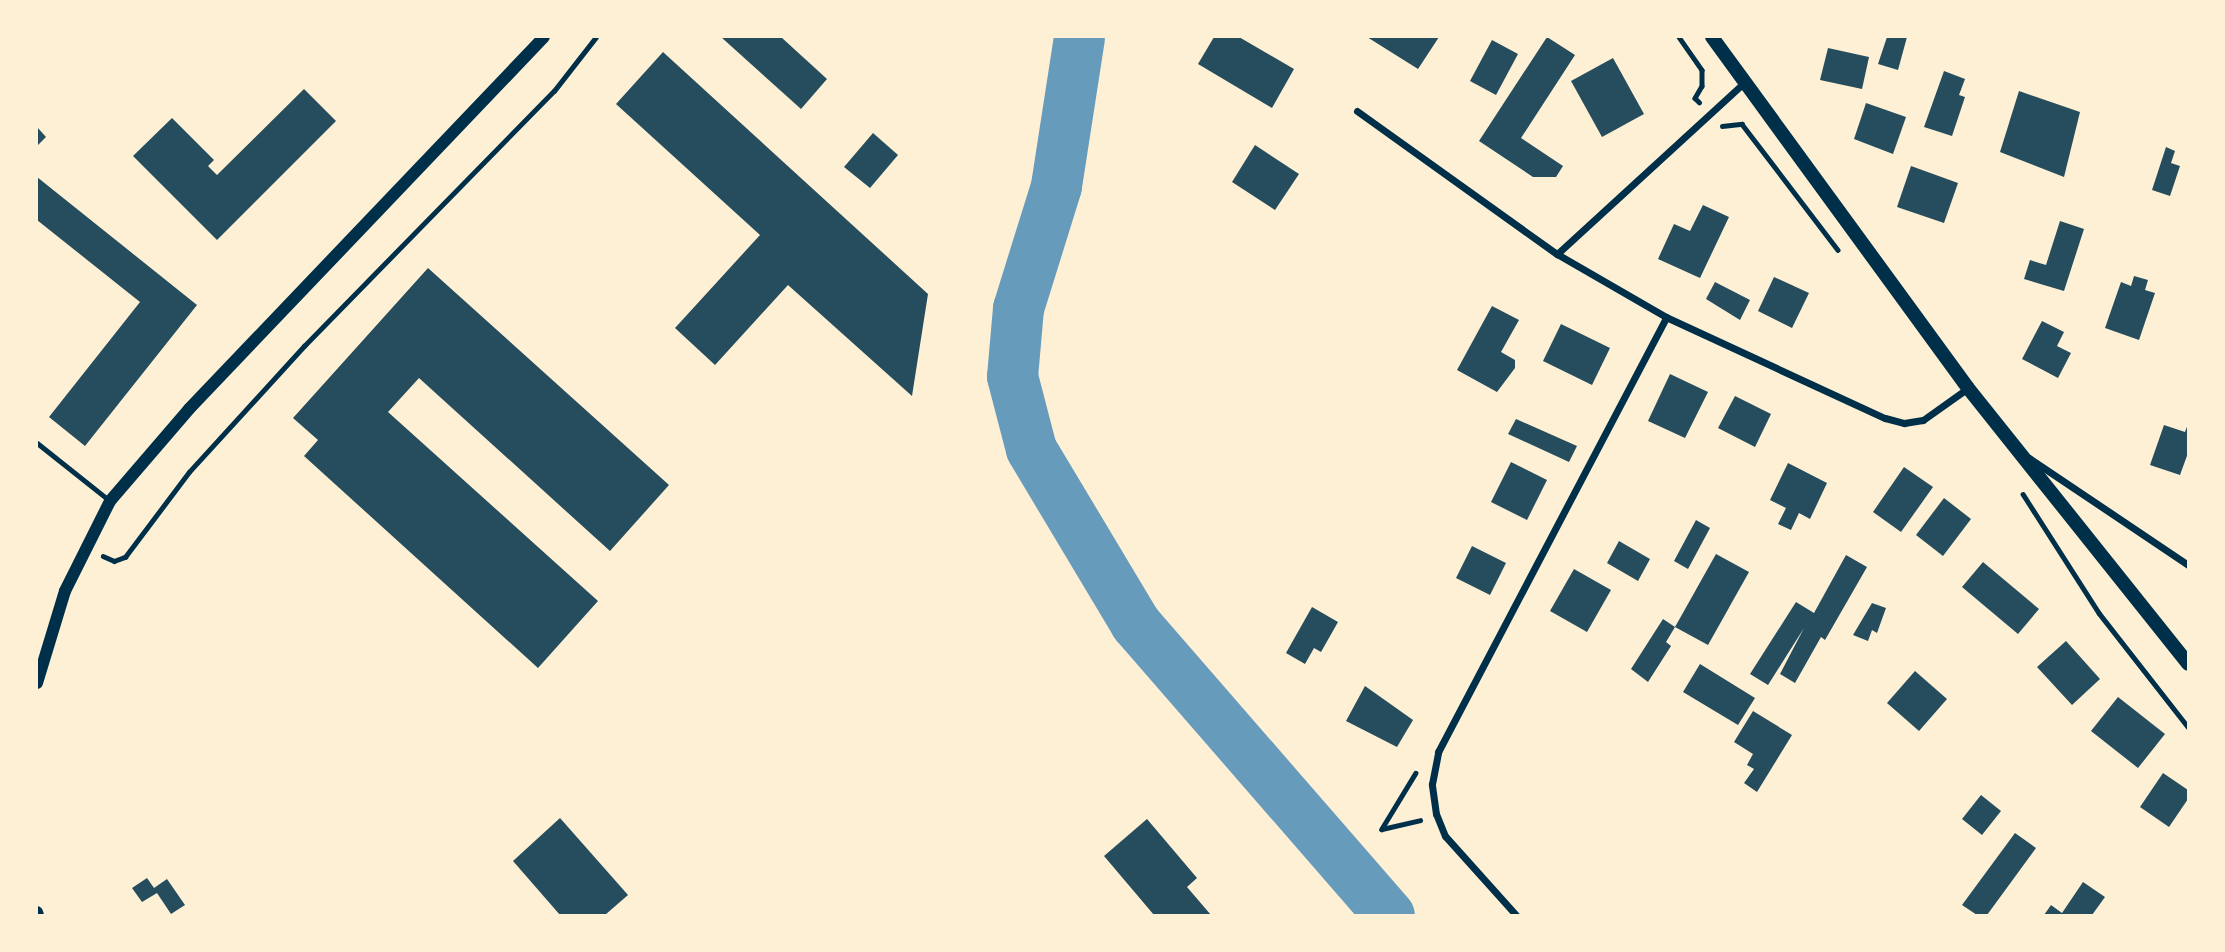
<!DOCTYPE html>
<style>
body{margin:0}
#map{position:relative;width:2225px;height:952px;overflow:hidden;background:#fdf0d5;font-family:"Titillium Web",sans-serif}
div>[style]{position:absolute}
.river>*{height:51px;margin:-25.5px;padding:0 25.5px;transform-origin:25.5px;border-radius:25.5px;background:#669bbc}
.building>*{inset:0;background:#264d5e}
.path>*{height:4.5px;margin:-2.25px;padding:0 2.25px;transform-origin:2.25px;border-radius:2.25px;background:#003049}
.service>*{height:5px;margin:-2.5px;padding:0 2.5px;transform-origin:2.5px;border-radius:2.5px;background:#003049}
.minor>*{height:7px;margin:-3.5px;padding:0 3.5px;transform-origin:3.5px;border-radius:3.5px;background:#003049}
.tertiary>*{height:12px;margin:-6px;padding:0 6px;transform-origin:6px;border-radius:6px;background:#003049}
.secondary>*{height:14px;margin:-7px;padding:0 7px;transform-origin:7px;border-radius:7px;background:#003049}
span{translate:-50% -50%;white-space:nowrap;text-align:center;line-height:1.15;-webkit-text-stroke:6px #fdf0d5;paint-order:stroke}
.frame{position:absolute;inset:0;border:38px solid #fdf0d5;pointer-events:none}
</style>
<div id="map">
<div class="river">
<div style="left:1079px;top:37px;width:151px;rotate:98.8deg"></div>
<div style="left:1056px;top:186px;width:128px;rotate:107.3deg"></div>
<div style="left:1018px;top:308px;width:68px;rotate:95deg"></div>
<div style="left:1012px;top:376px;width:75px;rotate:75.4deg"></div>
<div style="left:1031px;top:449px;width:203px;rotate:59.1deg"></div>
<div style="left:1135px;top:623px;width:387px;rotate:49deg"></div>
</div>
<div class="building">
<div style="clip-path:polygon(721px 37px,781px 37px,827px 79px,801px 109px)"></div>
<div style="clip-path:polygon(1214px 37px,1239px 37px,1294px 69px,1272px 108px,1198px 64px)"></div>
<div style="clip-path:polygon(1367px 37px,1439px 37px,1418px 69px)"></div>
<div style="clip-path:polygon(1547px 37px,1575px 55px,1521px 138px,1563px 166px,1556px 177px,1533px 177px,1479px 141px)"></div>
<div style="clip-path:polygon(1887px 37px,1907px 37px,1898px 70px,1878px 64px)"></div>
<div style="clip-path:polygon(1492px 40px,1518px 54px,1496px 95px,1470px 81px)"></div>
<div style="clip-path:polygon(1828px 48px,1869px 57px,1862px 89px,1820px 80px)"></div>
<div style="clip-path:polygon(663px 52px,928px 294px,912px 396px,788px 285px,715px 365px,675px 328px,760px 235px,616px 104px)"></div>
<div style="clip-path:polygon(1613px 58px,1644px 114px,1602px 137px,1571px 81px)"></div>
<div style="clip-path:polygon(1944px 71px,1965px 79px,1959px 95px,1965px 97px,1952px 136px,1924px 127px)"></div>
<div style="clip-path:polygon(304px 89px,336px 121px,217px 240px,133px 156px,172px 118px,214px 160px,208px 166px,217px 175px)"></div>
<div style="clip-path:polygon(2019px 91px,2080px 112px,2064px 177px,2000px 152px)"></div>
<div style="clip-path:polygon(1866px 103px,1906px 117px,1893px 154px,1854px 139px)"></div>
<div style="clip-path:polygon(37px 127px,46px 137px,37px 146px)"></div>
<div style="clip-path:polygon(873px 133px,898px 155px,870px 188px,844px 167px)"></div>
<div style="clip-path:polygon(1255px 145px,1299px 174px,1275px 210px,1232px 182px)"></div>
<div style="clip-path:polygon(2166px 147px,2175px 151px,2171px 163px,2180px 166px,2170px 196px,2152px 190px)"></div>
<div style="clip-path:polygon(1911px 166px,1958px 183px,1944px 223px,1897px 207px)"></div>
<div style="clip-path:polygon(37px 177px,197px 305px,85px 446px,49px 417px,140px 302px,37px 220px)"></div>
<div style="clip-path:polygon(1703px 205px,1729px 217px,1700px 278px,1658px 259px,1674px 224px,1690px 231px)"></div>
<div style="clip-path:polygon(2060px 221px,2084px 229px,2064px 291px,2024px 279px,2030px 260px,2046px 265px)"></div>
<div style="clip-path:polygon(428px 268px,669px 485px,610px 551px,419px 378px,388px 412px,598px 601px,538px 668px,304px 456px,318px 440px,293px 418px)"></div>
<div style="clip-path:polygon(2134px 276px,2148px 280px,2145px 290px,2155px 293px,2139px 340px,2105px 328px,2121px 282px,2131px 286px)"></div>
<div style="clip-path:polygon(1774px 277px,1809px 293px,1792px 328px,1758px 311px)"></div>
<div style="clip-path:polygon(1715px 282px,1750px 300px,1740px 320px,1706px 299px)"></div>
<div style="clip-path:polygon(1492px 306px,1519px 320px,1501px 352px,1515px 360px,1515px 368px,1497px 392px,1457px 370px)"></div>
<div style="clip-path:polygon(2042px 321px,2064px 332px,2057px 346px,2071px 353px,2058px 378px,2022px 359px)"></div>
<div style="clip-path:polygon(1561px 324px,1610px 348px,1592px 385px,1543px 361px)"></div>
<div style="clip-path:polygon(1670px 374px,1708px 392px,1685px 438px,1648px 421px)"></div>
<div style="clip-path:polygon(1735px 396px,1771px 414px,1755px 447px,1718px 428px)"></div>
<div style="clip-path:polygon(1516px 419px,1577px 446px,1569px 462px,1508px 434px)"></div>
<div style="clip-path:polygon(2188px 424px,2188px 453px,2180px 475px,2150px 465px,2164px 425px,2185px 432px)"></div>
<div style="clip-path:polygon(1511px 462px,1547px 480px,1527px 520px,1491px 502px)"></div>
<div style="clip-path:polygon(1788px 463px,1827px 483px,1810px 519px,1799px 513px,1791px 530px,1778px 524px,1786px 508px,1770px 500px)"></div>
<div style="clip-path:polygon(1904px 467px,1933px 487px,1901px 532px,1873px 512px)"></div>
<div style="clip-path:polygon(1944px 498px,1971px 519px,1943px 556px,1916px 535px)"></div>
<div style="clip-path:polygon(1696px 520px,1710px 528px,1688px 569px,1674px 561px)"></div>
<div style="clip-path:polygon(1619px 541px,1650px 559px,1638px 581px,1607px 563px)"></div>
<div style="clip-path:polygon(1472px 546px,1506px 563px,1490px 595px,1456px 578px)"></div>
<div style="clip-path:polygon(1716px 554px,1749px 572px,1708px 645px,1675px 627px)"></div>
<div style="clip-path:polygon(1846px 555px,1867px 567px,1825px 640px,1821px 637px,1795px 683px,1780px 674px,1804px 628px,1768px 685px,1750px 674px,1796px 602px,1814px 613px)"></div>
<div style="clip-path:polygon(1983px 562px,2039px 609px,2018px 634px,1962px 587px)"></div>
<div style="clip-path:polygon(1574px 569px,1611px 590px,1587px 632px,1550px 611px)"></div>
<div style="clip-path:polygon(1872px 603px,1886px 608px,1877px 633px,1872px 630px,1868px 641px,1853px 635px)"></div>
<div style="clip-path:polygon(1312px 607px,1338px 622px,1321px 652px,1314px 648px,1305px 664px,1286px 653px)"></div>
<div style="clip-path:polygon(1663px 619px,1675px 627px,1666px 642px,1671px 646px,1648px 682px,1631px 669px)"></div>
<div style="clip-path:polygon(2066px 641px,2100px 679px,2072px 705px,2037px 667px)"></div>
<div style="clip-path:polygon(1700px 664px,1755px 698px,1738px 725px,1683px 692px)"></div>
<div style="clip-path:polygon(1915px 671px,1947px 699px,1919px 731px,1887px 703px)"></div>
<div style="clip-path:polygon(1365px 686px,1413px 720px,1397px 747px,1346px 721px)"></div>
<div style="clip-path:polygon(2118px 697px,2165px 734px,2138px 768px,2091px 731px)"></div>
<div style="clip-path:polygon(1753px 711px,1792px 735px,1757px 792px,1744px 783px,1754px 769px,1747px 765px,1753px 754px,1734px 742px)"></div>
<div style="clip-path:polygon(2163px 773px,2188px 790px,2188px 799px,2169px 827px,2140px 807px)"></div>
<div style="clip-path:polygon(1981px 795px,2001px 811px,1982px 835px,1962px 819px)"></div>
<div style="clip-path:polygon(560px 818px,628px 895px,605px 915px,560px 915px,513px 861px)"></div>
<div style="clip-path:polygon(1147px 819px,1197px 878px,1187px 887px,1211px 915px,1154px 915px,1104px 856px)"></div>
<div style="clip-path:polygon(2015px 833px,2036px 848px,1987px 915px,1977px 915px,1962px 905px)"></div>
<div style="clip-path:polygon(147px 878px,154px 888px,167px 879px,185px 905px,171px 914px,157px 893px,142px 902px,132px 888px)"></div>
<div style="clip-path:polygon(2083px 882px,2105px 897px,2092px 915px,2044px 915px,2051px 905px,2062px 913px)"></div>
</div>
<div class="path">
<div style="left:1679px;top:37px;width:40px;rotate:55.1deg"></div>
<div style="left:1702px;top:70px;width:16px;rotate:90deg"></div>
<div style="left:1702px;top:86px;width:14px;rotate:120deg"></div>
<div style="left:1695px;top:98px;width:6px;rotate:45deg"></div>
<div style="left:1722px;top:126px;width:20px;rotate:-6deg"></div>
<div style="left:1742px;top:124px;width:158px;rotate:52.7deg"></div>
<div style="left:2023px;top:494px;width:141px;rotate:57.4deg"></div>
<div style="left:2099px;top:613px;width:145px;rotate:52deg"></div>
<div style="left:103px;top:556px;width:12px;rotate:24deg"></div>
<div style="left:114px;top:561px;width:12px;rotate:-20deg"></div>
<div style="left:125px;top:557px;width:106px;rotate:-53deg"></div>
<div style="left:189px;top:472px;width:171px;rotate:-47.6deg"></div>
<div style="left:304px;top:346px;width:357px;rotate:-45.6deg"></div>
<div style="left:554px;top:91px;width:68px;rotate:-52.1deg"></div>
<div style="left:1416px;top:773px;width:66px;rotate:121.3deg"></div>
<div style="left:1382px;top:829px;width:39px;rotate:-13deg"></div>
</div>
<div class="service">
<div style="left:37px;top:443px;width:93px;rotate:38.5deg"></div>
</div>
<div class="minor">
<div style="left:1357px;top:111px;width:246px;rotate:35.6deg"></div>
<div style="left:1557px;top:254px;width:126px;rotate:30deg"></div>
<div style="left:1666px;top:317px;width:241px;rotate:24.8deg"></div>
<div style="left:1885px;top:418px;width:20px;rotate:15deg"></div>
<div style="left:1904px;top:423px;width:19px;rotate:-9deg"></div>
<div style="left:1923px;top:420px;width:55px;rotate:-35.4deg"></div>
<div style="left:1557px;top:254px;width:255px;rotate:-42.5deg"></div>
<div style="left:2029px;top:458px;width:192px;rotate:33.9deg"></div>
<div style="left:1516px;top:915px;width:106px;rotate:-131.9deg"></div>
<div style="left:1445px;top:836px;width:24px;rotate:-112deg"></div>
<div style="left:1436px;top:814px;width:30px;rotate:-98deg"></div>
<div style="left:1432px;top:784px;width:33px;rotate:-79deg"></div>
<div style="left:1438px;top:752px;width:491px;rotate:-62.3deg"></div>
</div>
<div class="tertiary">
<div style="left:37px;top:683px;width:96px;rotate:-73.1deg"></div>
<div style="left:65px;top:591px;width:101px;rotate:-63.4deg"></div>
<div style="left:110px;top:501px;width:121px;rotate:-49.3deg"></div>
<div style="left:189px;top:409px;width:514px;rotate:-46.34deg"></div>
<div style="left:37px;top:912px;width:3px;rotate:72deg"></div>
</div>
<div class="secondary">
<div style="left:1712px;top:37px;width:434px;rotate:53.9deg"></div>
<div style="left:1968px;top:388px;width:353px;rotate:51.4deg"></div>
</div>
<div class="frame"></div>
</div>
